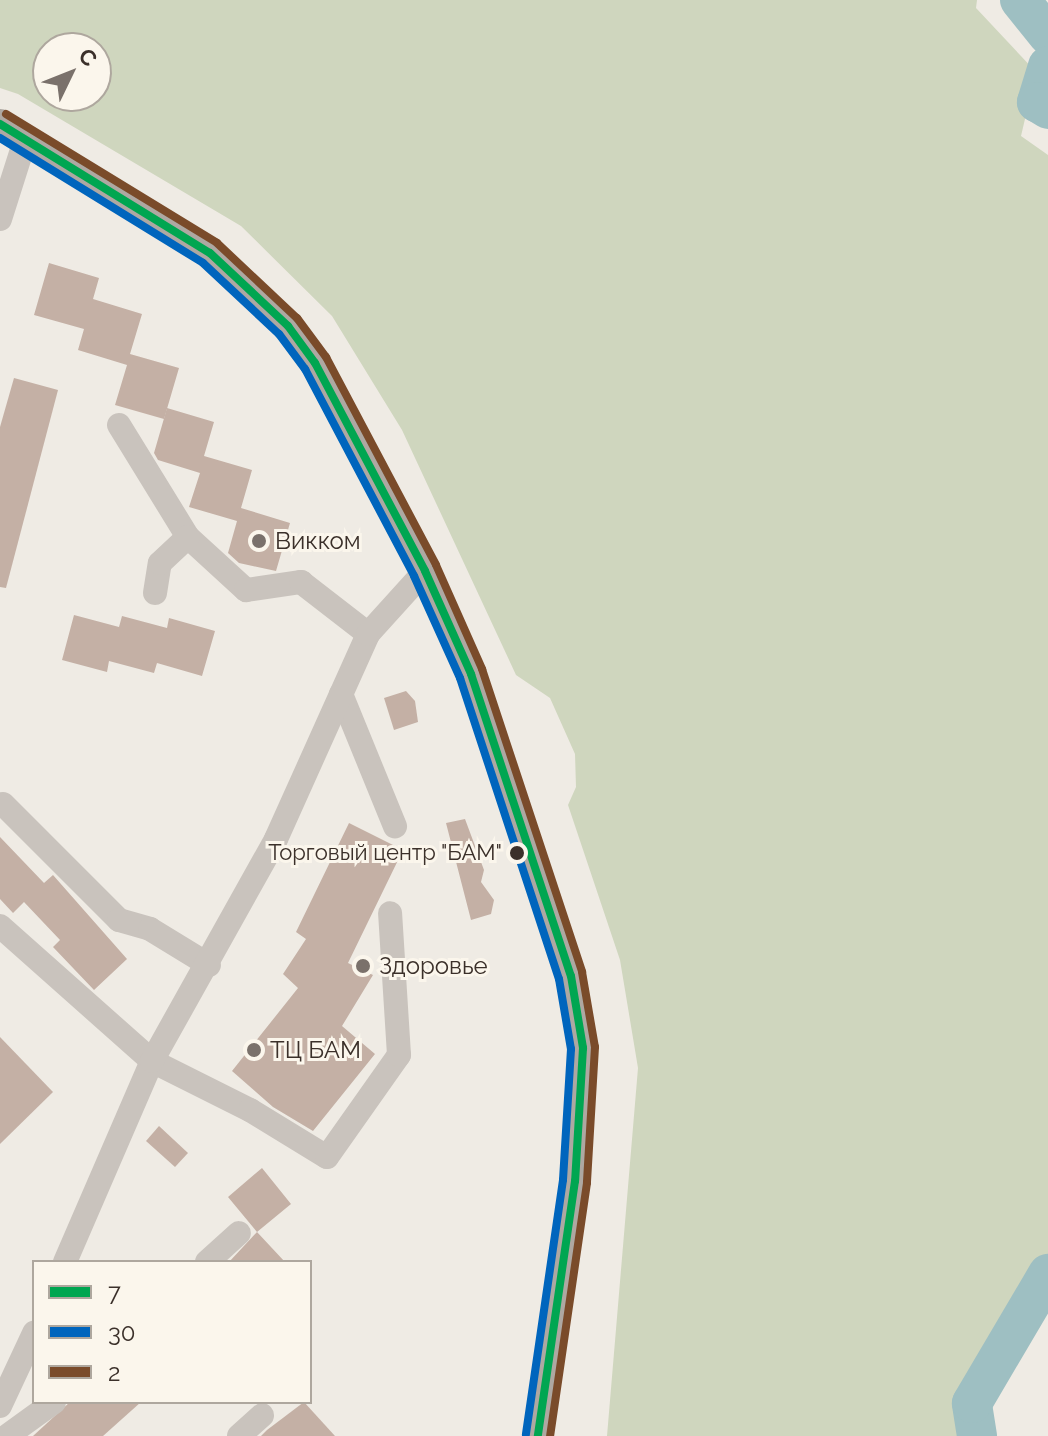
<!DOCTYPE html>
<meta charset="utf-8">
<style>
body{margin:0}
#map{position:relative;width:1048px;height:1436px;overflow:hidden;background:#efebe4;font-family:Raleway,sans-serif}
div>[style]{position:absolute}
.green>*{inset:0;background:#cfd6be}
.river>*{height:40px;margin:-20px;padding:0 20px;transform-origin:20px;border-radius:20px;background:#9ebfc2}
.building>*{inset:0;background:#c4b0a5}
.minor>*{height:24px;margin:-12px;padding:0 12px;transform-origin:12px;border-radius:12px;background:#c9c3bd}
.major>*{height:30px;margin:-15px;padding:0 15px;transform-origin:15px;border-radius:15px;background:#aea8a2}
.bus-1>*{height:8px;margin:-4px;padding:0 4px;transform-origin:4px;border-radius:4px;background:#00a651}
.bus-2>*{height:8px;margin:-4px;padding:0 4px;transform-origin:4px;border-radius:4px;background:#0065bd}
.bus-3>*{height:8px;margin:-4px;padding:0 4px;transform-origin:4px;border-radius:4px;background:#7a4b2a}
.dots>*{width:22px;height:22px;translate:-50% -50%;box-sizing:border-box;border:4px solid #fbf6ec;border-radius:50%}
span{translate:-50% -50%;white-space:nowrap;text-align:center;line-height:1.15;-webkit-text-stroke:6px #fbf6ec;paint-order:stroke}
.bus-label{font-size:22px;color:#3b302a}
.right{translate:-100% -50%;text-align:right}
.poi-label{font-size:24px;color:#3b302a}
.left{translate:0 -50%;text-align:left}
.legend{position:absolute;left:32px;top:1260px;width:280px;height:144px;box-sizing:border-box;background:#fbf6ec;border:2px solid #aea79e;margin:0;padding:10px 14px;list-style:none;font-size:24px;color:#3b302a}
.legend li{display:flex;align-items:center;gap:16px;height:40px}
.legend b{width:40px;border:2px solid #aea79e}
.north{position:absolute;left:32px;top:32px;width:80px;height:80px;box-sizing:border-box;background:#fbf6ec;border:2px solid #aea79e;border-radius:50%;rotate:47deg;font-size:22px;font-weight:700;line-height:32px;text-align:center;color:#3b302a}
.north::after{content:'';display:block;margin:auto;width:28px;height:36px;background:#7a716b;clip-path:polygon(50% 0,100% 100%,50% 72%,0 100%)}
</style>
<div id="map">
<div class="green">
<div style="clip-path:polygon(evenodd,0 0,977px 0,976px 8px,1036px 72px,1021px 136px,1048px 155px,1048px 1259px,962px 1424px,964px 1436px,607px 1436px,638px 1068px,620px 960px,568px 805px,576px 787px,575px 754px,550px 698px,516px 675px,402px 430px,332px 316px,241px 226px,18px 94px,0 88px,0 0,48px 48px,96px 48px,96px 96px,48px 96px,48px 48px)"></div>
</div>
<div class="river">
<div style="left:1020px;top:0;width:45px;rotate:51.3deg"></div>
<div style="left:1048px;top:66px;width:38px;rotate:107deg"></div>
<div style="left:1037px;top:102px;width:13px;rotate:32deg"></div>
<div style="left:977px;top:1436px;width:33px;rotate:-99deg"></div>
<div style="left:972px;top:1403px;width:150px;rotate:-59.5deg"></div>
</div>
<div class="building">
<div style="clip-path:polygon(49px 263px,99px 278px,93px 299px,142px 314px,130px 354px,179px 368px,164px 419px,115px 405px,127px 365px,78px 350px,84px 329px,34px 315px)"></div>
<div style="clip-path:polygon(14px 378px,58px 390px,6px 588px,0 587px,0 427px)"></div>
<div style="clip-path:polygon(167px 408px,214px 422px,204px 456px,252px 470px,241px 508px,290px 523px,276px 571px,239px 563px,228px 553px,237px 521px,189px 507px,200px 473px,158px 460px,154px 453px)"></div>
<div style="clip-path:polygon(74px 615px,119px 627px,122px 616px,167px 628px,169px 618px,215px 631px,202px 676px,157px 663px,154px 673px,109px 661px,107px 672px,62px 660px)"></div>
<div style="clip-path:polygon(406px 691px,415px 701px,418px 722px,394px 730px,384px 698px)"></div>
<div style="clip-path:polygon(465px 819px,484px 870px,481px 882px,494px 900px,491px 914px,471px 920px,446px 823px)"></div>
<div style="clip-path:polygon(349px 823px,403px 850px,348px 963px,373px 975px,342px 1026px,375px 1054px,313px 1131px,273px 1107px,232px 1071px,298px 988px,283px 974px,306px 939px,296px 932px)"></div>
<div style="clip-path:polygon(0 837px,44px 883px,53px 875px,127px 959px,94px 990px,53px 947px,60px 940px,24px 902px,13px 913px,0 899px)"></div>
<div style="clip-path:polygon(0 1037px,53px 1092px,0 1144px)"></div>
<div style="clip-path:polygon(159px 1126px,188px 1153px,175px 1167px,146px 1141px)"></div>
<div style="clip-path:polygon(262px 1168px,291px 1204px,257px 1232px,285px 1262px,229px 1262px,257px 1232px,228px 1197px)"></div>
<div style="clip-path:polygon(141px 1402px,103px 1436px,33px 1436px,70px 1402px)"></div>
<div style="clip-path:polygon(304px 1402px,335px 1436px,261px 1436px,267px 1430px)"></div>
</div>
<div class="minor">
<div style="left:0;top:219px;width:86px;rotate:-72.4deg"></div>
<div style="left:119px;top:425px;width:132px;rotate:58.4deg"></div>
<div style="left:188px;top:537px;width:79px;rotate:42.4deg"></div>
<div style="left:246px;top:590px;width:56px;rotate:-8.3deg"></div>
<div style="left:301px;top:582px;width:85px;rotate:37.8deg"></div>
<div style="left:155px;top:593px;width:30px;rotate:-81deg"></div>
<div style="left:160px;top:563px;width:38px;rotate:-43deg"></div>
<div style="left:341px;top:694px;width:143px;rotate:67.8deg"></div>
<div style="left:3px;top:804px;width:164px;rotate:45deg"></div>
<div style="left:119px;top:920px;width:32px;rotate:16deg"></div>
<div style="left:150px;top:929px;width:69px;rotate:31.4deg"></div>
<div style="left:0;top:926px;width:203px;rotate:41.6deg"></div>
<div style="left:152px;top:1061px;width:110px;rotate:26.6deg"></div>
<div style="left:250px;top:1110px;width:90px;rotate:31.4deg"></div>
<div style="left:327px;top:1157px;width:125px;rotate:-54.8deg"></div>
<div style="left:399px;top:1055px;width:142px;rotate:-93.6deg"></div>
<div style="left:65px;top:1262px;width:219px;rotate:-66.6deg"></div>
<div style="left:152px;top:1061px;width:254px;rotate:-60.8deg"></div>
<div style="left:276px;top:839px;width:225px;rotate:-65.8deg"></div>
<div style="left:368px;top:634px;width:85px;rotate:-47.9deg"></div>
<div style="left:207px;top:1262px;width:43px;rotate:-42.2deg"></div>
<div style="left:0;top:1406px;width:81px;rotate:-65deg"></div>
<div style="left:7px;top:1436px;width:58px;rotate:-35.9deg"></div>
<div style="left:239px;top:1436px;width:31px;rotate:-42deg"></div>
</div>
<div class="major">
<div style="left:0;top:124px;width:246px;rotate:31.6deg"></div>
<div style="left:210px;top:253px;width:107px;rotate:43.1deg"></div>
<div style="left:288px;top:326px;width:46px;rotate:53.9deg"></div>
<div style="left:315px;top:363px;width:235px;rotate:62.1deg"></div>
<div style="left:425px;top:571px;width:113px;rotate:65.9deg"></div>
<div style="left:471px;top:674px;width:318px;rotate:71.7deg"></div>
<div style="left:571px;top:976px;width:73px;rotate:80.5deg"></div>
<div style="left:583px;top:1048px;width:133px;rotate:93.4deg"></div>
<div style="left:575px;top:1181px;width:258px;rotate:98.3deg"></div>
</div>
<div class="bus-1">
<div style="left:0;top:124px;width:246px;rotate:31.6deg"></div>
<div style="left:210px;top:253px;width:107px;rotate:43.1deg"></div>
<div style="left:288px;top:326px;width:46px;rotate:53.9deg"></div>
<div style="left:315px;top:363px;width:235px;rotate:62.1deg"></div>
<div style="left:425px;top:571px;width:113px;rotate:65.9deg"></div>
<div style="left:471px;top:674px;width:318px;rotate:71.7deg"></div>
<div style="left:571px;top:976px;width:73px;rotate:80.5deg"></div>
<div style="left:583px;top:1048px;width:133px;rotate:93.4deg"></div>
<div style="left:575px;top:1181px;width:258px;rotate:98.3deg"></div>
</div>
<div class="bus-2">
<div style="left:0;top:138px;width:238px;rotate:31.6deg"></div>
<div style="left:203px;top:263px;width:104px;rotate:43.1deg"></div>
<div style="left:279px;top:334px;width:44px;rotate:53.4deg"></div>
<div style="left:305px;top:369px;width:234px;rotate:62.2deg"></div>
<div style="left:414px;top:576px;width:112px;rotate:65.7deg"></div>
<div style="left:460px;top:678px;width:317px;rotate:71.8deg"></div>
<div style="left:559px;top:979px;width:71px;rotate:80.3deg"></div>
<div style="left:571px;top:1049px;width:131px;rotate:93.5deg"></div>
<div style="left:563px;top:1180px;width:257px;rotate:98.3deg"></div>
</div>
<div class="bus-3">
<div style="left:6px;top:114px;width:247px;rotate:31.4deg"></div>
<div style="left:217px;top:243px;width:110px;rotate:43.2deg"></div>
<div style="left:297px;top:318px;width:49px;rotate:53.4deg"></div>
<div style="left:326px;top:357px;width:235px;rotate:62.1deg"></div>
<div style="left:436px;top:565px;width:114px;rotate:66.1deg"></div>
<div style="left:482px;top:669px;width:319px;rotate:71.7deg"></div>
<div style="left:582px;top:972px;width:76px;rotate:80.2deg"></div>
<div style="left:595px;top:1047px;width:136px;rotate:93.4deg"></div>
<div style="left:587px;top:1183px;width:256px;rotate:98.3deg"></div>
</div>
<div class="dots">
<div style="left:259px;top:541px;background:#7a716b"></div>
<div style="left:517px;top:853px;background:#3b302a"></div>
<div style="left:363px;top:966px;background:#7a716b"></div>
<div style="left:254px;top:1050px;background:#7a716b"></div>
</div>
<div class="bus-label">
<span class="right" style="left:502px;top:853px">Торговый центр "БАМ"</span>
</div>
<div class="poi-label">
<span class="left" style="left:275px;top:541px">Викком</span>
<span class="left" style="left:379px;top:966px">Здоровье</span>
<span class="left" style="left:270px;top:1050px">ТЦ БАМ</span>
</div>
<ul class="legend">
<li><b style="height:10px;background:#00a651"></b>7</li>
<li><b style="height:10px;background:#0065bd"></b>30</li>
<li><b style="height:10px;background:#7a4b2a"></b>2</li>
</ul>
<div class="north">С</div>
</div>
